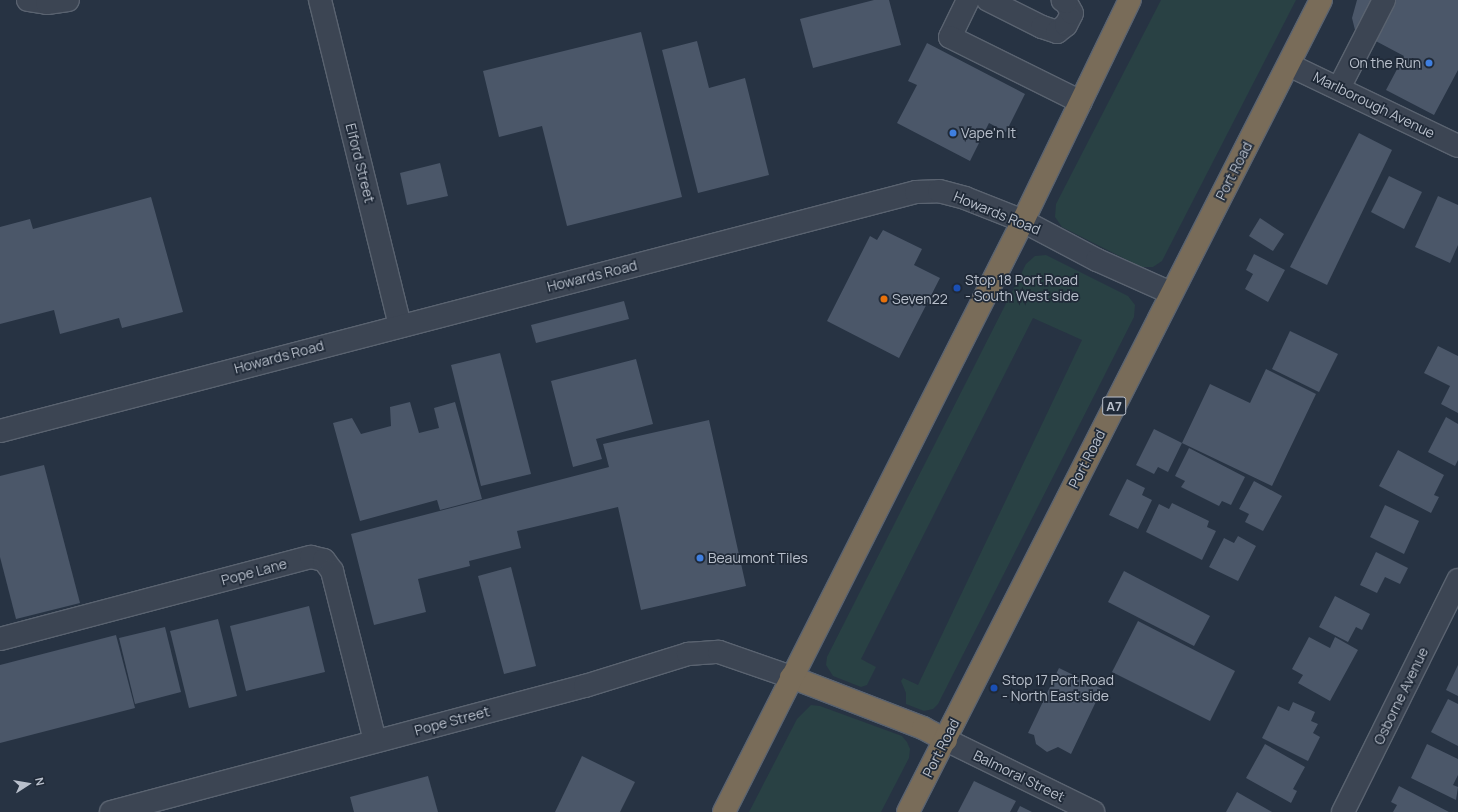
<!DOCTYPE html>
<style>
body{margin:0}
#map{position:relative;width:1458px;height:812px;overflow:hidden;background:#273343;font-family:Manrope,sans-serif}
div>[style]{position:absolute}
.green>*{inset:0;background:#294144}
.building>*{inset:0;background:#4b5769}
.roads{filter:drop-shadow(1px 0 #5a6370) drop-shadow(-1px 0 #5a6370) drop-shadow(0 1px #5a6370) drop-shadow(0 -1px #5a6370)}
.minor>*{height:22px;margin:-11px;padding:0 11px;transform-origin:11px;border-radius:11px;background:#3c4553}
.highway>*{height:22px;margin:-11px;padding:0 11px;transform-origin:11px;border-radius:11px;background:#796c59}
.dots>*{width:11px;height:11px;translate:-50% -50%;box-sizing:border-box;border:2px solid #202a38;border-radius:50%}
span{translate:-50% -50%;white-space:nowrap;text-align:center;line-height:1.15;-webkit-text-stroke:3.5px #202a38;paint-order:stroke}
.shield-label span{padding:1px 3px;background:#202a38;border:1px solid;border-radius:3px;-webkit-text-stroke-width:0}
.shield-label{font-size:13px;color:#b9c0cc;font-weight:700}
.poi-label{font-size:14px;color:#b9c0cc}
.right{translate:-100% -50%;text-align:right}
.left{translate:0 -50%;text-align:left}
.street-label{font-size:14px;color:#b9c0cc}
.north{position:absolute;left:8px;top:764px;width:40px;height:40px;-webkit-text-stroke:3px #202a38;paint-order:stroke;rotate:78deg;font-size:11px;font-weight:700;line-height:16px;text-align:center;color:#b9c0cc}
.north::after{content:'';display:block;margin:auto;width:14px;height:18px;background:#b9c0cc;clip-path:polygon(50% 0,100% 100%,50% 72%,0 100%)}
</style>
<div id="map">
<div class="green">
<div style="clip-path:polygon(1161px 0,1296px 0,1162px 261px,1153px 267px,1141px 267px,1062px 227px,1055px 217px,1056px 204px)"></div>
<div style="clip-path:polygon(1046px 255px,1128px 296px,1135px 305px,1134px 317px,938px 704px,933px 709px,924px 711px,906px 704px,906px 693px,901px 681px,903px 678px,918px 685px,1082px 340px,1033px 318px,861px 659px,876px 667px,867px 685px,861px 687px,833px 676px,826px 665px,827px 657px,1026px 264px,1035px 256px)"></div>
<div style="clip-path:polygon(811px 705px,820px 706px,902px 736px,907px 742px,910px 749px,909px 758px,881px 812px,749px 812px,797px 719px)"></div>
</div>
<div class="building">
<div style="clip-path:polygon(874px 0,889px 0,901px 45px,813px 68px,800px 19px)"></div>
<div style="clip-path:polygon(1357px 0,1458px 0,1458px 70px,1434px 115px,1386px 90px,1404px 56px,1355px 30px,1352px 18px)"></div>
<div style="clip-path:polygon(641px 32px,682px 197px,567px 226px,542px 126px,499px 137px,483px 71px)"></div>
<div style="clip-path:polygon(697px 41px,709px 88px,745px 78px,769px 175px,698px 193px,662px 50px)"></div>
<div style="clip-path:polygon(927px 43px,1025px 94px,1006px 132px,989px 123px,970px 161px,897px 123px,917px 85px,908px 81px)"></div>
<div style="clip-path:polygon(1359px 133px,1392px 150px,1327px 285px,1290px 267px)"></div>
<div style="clip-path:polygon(440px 163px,448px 196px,407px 205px,400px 173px)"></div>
<div style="clip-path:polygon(1389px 176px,1422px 192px,1404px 229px,1371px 212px)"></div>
<div style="clip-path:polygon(1438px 196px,1458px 205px,1458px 245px,1450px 263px,1415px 247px)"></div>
<div style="clip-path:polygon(151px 197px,183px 312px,122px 328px,119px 318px,60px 334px,54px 310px,0 324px,0 227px,30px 219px,33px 229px)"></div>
<div style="clip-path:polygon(1260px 218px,1284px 234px,1273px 251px,1249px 236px)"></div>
<div style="clip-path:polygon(883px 230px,922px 249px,914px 265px,940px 278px,899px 358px,827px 321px,870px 236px,877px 240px)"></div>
<div style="clip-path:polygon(1254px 254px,1285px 270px,1268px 302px,1245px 289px,1253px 274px,1246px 270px)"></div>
<div style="clip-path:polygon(624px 301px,629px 319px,536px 343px,531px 325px)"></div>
<div style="clip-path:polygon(1290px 331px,1338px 354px,1319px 392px,1272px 369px)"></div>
<div style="clip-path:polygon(1438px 346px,1458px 356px,1458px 413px,1441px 404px,1450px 386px,1424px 373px)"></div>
<div style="clip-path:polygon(500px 353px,531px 474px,481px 486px,451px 365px)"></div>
<div style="clip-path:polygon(636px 359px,653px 424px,596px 439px,602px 459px,573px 467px,551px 381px)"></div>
<div style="clip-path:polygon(1266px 369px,1316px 394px,1272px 486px,1182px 443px,1168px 472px,1158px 467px,1154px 474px,1136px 465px,1154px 429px,1182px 443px,1210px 384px,1250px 403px)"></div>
<div style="clip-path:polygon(410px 402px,419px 433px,439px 428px,434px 408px,455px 402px,482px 499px,440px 510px,437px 500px,360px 521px,333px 423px,352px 418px,361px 434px,391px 426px,390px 407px)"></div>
<div style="clip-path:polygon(1446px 417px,1458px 424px,1458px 460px,1455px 466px,1428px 452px)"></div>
<div style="clip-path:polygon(709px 420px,746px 586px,641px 610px,618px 507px,517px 531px,521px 548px,469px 561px,470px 566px,418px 579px,426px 612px,374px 625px,351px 534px,609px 467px,603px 444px)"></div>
<div style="clip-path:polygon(1189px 448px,1245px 477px,1231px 505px,1222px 501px,1219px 506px,1181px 487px,1185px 481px,1175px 476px)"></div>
<div style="clip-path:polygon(1398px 450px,1444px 475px,1434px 495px,1439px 497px,1431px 513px,1379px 486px)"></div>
<div style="clip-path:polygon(44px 465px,80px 603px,16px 619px,0 557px,0 476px)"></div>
<div style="clip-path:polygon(1127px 479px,1145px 488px,1142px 495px,1152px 500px,1138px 529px,1109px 515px)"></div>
<div style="clip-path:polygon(1254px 481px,1282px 496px,1263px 531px,1245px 522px,1249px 514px,1239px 509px)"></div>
<div style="clip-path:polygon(1172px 503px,1209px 521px,1207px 527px,1216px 531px,1202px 560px,1146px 532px,1159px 504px,1169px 509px)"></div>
<div style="clip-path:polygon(1385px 505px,1419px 521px,1404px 554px,1370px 537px)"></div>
<div style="clip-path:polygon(1238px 536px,1256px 546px,1238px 581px,1209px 567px,1224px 538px,1234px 543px)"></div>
<div style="clip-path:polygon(1376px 552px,1408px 568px,1400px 584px,1385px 577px,1377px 593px,1360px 585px)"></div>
<div style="clip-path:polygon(511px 567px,536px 666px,504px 674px,478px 576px)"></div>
<div style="clip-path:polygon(1124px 571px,1210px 616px,1194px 646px,1108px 602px)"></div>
<div style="clip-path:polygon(1335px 596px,1370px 614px,1362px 630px,1356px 627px,1348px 642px,1319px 627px)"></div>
<div style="clip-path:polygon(309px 606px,325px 672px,246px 691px,230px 626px)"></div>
<div style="clip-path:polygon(218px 619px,237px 696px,189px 708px,170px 631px)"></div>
<div style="clip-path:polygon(1138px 621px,1235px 671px,1210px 721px,1112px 672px)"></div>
<div style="clip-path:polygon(165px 627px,181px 692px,135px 704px,119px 638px)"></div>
<div style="clip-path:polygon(116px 635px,135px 708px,0 743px,0 665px)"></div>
<div style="clip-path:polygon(1309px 637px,1330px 648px,1335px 637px,1358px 650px,1330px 701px,1298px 683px,1303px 675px,1292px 669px)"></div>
<div style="clip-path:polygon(1458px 665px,1458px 696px,1446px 690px)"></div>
<div style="clip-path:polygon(1059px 668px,1102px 689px,1071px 754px,1058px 747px,1047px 752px,1036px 744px,1034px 735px,1028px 733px)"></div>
<div style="clip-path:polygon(1448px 699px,1458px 704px,1458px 746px,1431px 732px)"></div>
<div style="clip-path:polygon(1293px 702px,1315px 712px,1311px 721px,1318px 724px,1313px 733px,1320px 737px,1308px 761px,1262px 738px,1278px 706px,1289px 711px)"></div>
<div style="clip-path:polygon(1265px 744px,1305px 767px,1293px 789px,1297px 791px,1291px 803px,1246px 778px)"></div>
<div style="clip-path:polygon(1427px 744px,1458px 759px,1458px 775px,1453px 785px,1458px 787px,1456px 800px,1411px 778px)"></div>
<div style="clip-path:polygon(582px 756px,635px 782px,620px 812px,555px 812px)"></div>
<div style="clip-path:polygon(428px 776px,438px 812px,354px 812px,350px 797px)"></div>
<div style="clip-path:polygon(974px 781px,1016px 801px,1010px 812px,958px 812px)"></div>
<div style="clip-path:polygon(1399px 786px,1449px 812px,1393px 812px,1397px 805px,1391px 802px)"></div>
<div style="clip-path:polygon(1237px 792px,1272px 812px,1226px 812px)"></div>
<div style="clip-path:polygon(1020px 806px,1032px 812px,1017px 812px)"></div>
</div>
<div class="roads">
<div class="minor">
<div style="left:28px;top:0;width:19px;rotate:9deg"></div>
<div style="left:47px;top:3px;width:21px;rotate:-8deg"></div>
<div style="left:320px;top:0;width:336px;rotate:76.2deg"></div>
<div style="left:968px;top:0;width:41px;rotate:115.9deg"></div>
<div style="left:950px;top:37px;width:146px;rotate:26.4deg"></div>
<div style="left:988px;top:0;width:60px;rotate:26.6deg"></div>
<div style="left:1042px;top:27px;width:16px;rotate:18deg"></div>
<div style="left:1057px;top:32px;width:11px;rotate:-38deg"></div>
<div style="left:1066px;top:25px;width:13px;rotate:-63deg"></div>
<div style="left:1072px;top:13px;width:13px;rotate:-119deg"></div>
<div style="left:1066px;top:2px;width:4px;rotate:-153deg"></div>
<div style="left:1289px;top:65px;width:187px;rotate:25.6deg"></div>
<div style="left:1339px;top:88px;width:99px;rotate:-62.9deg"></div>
<div style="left:0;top:431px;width:947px;rotate:-14.62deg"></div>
<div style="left:916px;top:192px;width:23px;rotate:-2deg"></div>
<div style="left:939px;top:191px;width:27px;rotate:15deg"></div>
<div style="left:965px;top:198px;width:62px;rotate:21.6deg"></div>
<div style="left:1023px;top:221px;width:84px;rotate:27.8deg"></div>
<div style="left:1097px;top:260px;width:81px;rotate:24deg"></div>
<div style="left:0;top:639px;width:322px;rotate:-14.8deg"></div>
<div style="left:311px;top:557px;width:13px;rotate:13deg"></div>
<div style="left:324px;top:560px;width:14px;rotate:54deg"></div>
<div style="left:332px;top:571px;width:175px;rotate:75.8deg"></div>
<div style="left:946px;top:740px;width:164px;rotate:26.1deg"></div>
<div style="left:111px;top:812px;width:490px;rotate:-14.9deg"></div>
<div style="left:585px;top:686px;width:108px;rotate:-17.3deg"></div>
<div style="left:688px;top:654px;width:31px;rotate:-4deg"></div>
<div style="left:719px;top:652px;width:76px;rotate:19.1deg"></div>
<div style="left:1343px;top:812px;width:259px;rotate:-63.6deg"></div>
</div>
<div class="highway">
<div style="left:791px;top:677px;width:142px;rotate:21.1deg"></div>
<div style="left:923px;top:728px;width:26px;rotate:28deg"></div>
<div style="left:724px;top:812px;width:662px;rotate:-63.16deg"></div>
<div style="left:1023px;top:221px;width:246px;rotate:-64.2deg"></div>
<div style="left:908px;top:812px;width:911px;rotate:-63.04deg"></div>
</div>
</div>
<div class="dots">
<div style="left:1429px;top:63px;background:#3f7fe0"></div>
<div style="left:953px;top:133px;background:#3f7fe0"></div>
<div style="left:957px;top:288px;background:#1a4fb4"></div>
<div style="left:884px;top:299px;background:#e8710a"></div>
<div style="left:700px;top:558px;background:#3f7fe0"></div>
<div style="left:994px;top:688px;background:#1a4fb4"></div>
</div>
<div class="shield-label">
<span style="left:1114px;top:406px">A7</span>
</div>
<div class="poi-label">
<span class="right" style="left:1421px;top:63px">On the Run</span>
<span class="left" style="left:961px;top:133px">Vape'n It</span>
<span class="left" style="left:965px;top:288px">Stop 18 Port Road<br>- South West side</span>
<span class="left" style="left:892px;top:299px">Seven22</span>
<span class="left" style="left:708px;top:558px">Beaumont Tiles</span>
<span class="left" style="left:1002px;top:688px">Stop 17 Port Road<br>- North East side</span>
</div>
<div class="street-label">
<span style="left:1374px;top:105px;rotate:26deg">Marlborough Avenue</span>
<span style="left:360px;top:163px;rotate:76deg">Elford Street</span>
<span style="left:1234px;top:171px;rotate:-63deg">Port Road</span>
<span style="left:997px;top:213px;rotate:22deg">Howards Road</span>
<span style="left:592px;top:276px;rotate:-14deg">Howards Road</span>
<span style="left:279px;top:357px;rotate:-15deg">Howards Road</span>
<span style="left:1087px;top:459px;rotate:-63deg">Port Road</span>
<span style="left:254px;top:572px;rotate:-15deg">Pope Lane</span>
<span style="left:1401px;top:696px;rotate:-64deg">Osborne Avenue</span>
<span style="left:452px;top:721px;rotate:-15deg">Pope Street</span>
<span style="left:941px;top:748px;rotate:-63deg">Port Road</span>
<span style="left:1019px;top:776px;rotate:26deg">Balmoral Street</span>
</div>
<div class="north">N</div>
</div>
